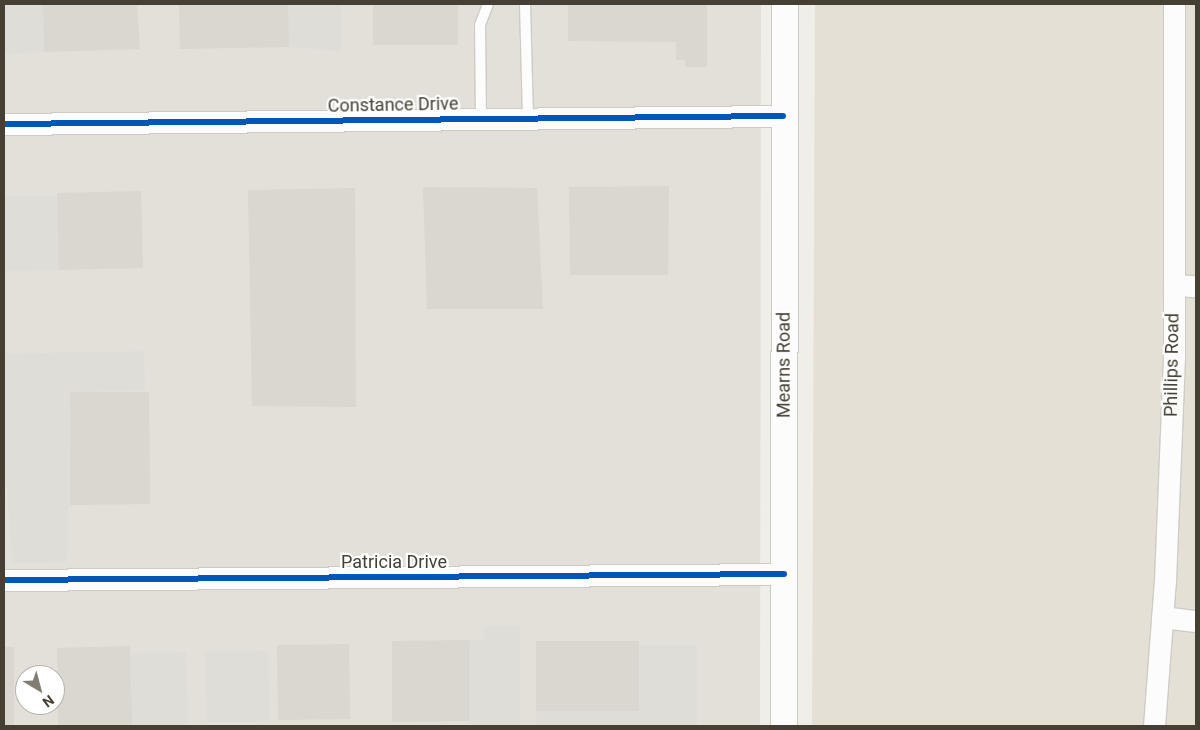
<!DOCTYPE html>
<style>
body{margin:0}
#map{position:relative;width:1200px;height:730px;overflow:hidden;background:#f0eee8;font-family:Roboto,sans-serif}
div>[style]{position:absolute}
.residential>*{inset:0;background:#e4e0d5}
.industrial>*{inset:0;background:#e3dfd9}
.parking>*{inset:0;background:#dfddd8}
.building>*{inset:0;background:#d9d7d0}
.roads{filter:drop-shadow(1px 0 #cecbc5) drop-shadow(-1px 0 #cecbc5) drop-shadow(0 1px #cecbc5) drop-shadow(0 -1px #cecbc5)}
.service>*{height:10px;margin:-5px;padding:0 5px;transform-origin:5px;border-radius:5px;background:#fdfcfc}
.minor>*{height:21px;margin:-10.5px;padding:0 10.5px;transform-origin:10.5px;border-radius:10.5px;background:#fdfcfc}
.tertiary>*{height:26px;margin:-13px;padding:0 13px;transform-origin:13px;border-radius:13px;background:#fdfcfc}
.cycleway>*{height:6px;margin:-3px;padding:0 3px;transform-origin:3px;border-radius:3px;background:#0057b8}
span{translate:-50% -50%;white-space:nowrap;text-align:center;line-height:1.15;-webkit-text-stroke:4.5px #fff;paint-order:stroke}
.street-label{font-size:18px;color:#464034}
.frame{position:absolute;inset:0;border:5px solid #464034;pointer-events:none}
.north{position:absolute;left:15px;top:665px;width:50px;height:50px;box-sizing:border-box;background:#fff;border:1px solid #b5b3ae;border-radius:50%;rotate:143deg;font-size:14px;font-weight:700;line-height:20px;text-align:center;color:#464034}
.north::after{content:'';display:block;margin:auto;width:18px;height:22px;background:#827d73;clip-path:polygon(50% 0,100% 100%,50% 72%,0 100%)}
</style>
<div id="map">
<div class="residential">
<div style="clip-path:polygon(815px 4px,1196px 4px,1196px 726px,812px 726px)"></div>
</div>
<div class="industrial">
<div style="clip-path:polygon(evenodd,4px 4px,761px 4px,760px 726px,4px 726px,4px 4px,25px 675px,55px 675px,55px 705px,25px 705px,25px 675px)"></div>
</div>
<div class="parking">
<div style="clip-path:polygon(4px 4px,43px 4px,44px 52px,4px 54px)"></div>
<div style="clip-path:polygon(288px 4px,341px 4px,341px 51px,289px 47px)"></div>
<div style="clip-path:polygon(4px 196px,57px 196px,59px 270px,4px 271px)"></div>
<div style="clip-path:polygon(144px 351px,145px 390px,70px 392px,67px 562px,13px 563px,4px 455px,4px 354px)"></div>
<div style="clip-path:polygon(484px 626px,520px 626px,520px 726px,469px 726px,469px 640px,484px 640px)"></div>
<div style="clip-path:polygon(639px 645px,697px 645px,697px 726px,536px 726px,536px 711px,639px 711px)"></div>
<div style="clip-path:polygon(268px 651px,269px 721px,206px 722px,205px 652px)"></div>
<div style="clip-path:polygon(186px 652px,188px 726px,132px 726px,130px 653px)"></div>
</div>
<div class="building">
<div style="clip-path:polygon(43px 4px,137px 4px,140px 49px,44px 52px)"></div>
<div style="clip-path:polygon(179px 4px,288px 4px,289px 47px,180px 49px)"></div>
<div style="clip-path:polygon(373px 4px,458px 4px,458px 45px,373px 45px)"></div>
<div style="clip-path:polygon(568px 4px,707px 4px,707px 67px,685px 67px,685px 60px,676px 60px,676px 42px,568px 41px)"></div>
<div style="clip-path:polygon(669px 186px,668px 275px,570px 275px,569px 187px)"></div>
<div style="clip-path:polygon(423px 187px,537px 188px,543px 309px,427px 309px)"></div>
<div style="clip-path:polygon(355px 188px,356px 407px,252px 406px,248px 190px)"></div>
<div style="clip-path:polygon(141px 191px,143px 268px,59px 270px,57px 193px)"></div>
<div style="clip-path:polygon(70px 392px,149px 392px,150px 504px,70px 505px)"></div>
<div style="clip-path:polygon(469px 640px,469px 721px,392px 722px,392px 641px)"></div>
<div style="clip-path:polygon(536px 641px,639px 641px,639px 711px,536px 711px)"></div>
<div style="clip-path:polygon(349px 644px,350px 719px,278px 720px,277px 645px)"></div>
<div style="clip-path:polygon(130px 646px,132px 726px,58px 726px,57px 648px)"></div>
<div style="clip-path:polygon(4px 647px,14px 647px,14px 726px,4px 726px)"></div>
</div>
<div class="roads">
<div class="service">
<div style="left:525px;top:4px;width:115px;rotate:88.5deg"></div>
<div style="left:481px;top:119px;width:94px;rotate:-90.6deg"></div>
<div style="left:480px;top:25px;width:22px;rotate:-69deg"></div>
</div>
<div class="minor">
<div style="left:4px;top:124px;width:779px;rotate:-0.59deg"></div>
<div style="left:1174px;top:285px;width:22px;rotate:3deg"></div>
<div style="left:4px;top:580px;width:780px;rotate:-0.44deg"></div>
<div style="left:1162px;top:617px;width:34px;rotate:7deg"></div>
<div style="left:1154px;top:726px;width:145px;rotate:-85.7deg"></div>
<div style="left:1165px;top:581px;width:226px;rotate:-87.7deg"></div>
<div style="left:1174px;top:355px;width:351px;rotate:-90deg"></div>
</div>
<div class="tertiary">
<div style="left:784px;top:726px;width:722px;rotate:-89.92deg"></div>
</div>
</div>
<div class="cycleway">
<div style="left:4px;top:124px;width:779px;rotate:-0.59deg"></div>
<div style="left:4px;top:580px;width:780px;rotate:-0.44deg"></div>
</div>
<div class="street-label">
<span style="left:393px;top:105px;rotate:-1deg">Constance Drive</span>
<span style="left:784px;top:365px;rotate:-90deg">Mearns Road</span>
<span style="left:1172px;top:365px;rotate:-89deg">Phillips Road</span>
<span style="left:394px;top:562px">Patricia Drive</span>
</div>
<div class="frame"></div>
<div class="north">N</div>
</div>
